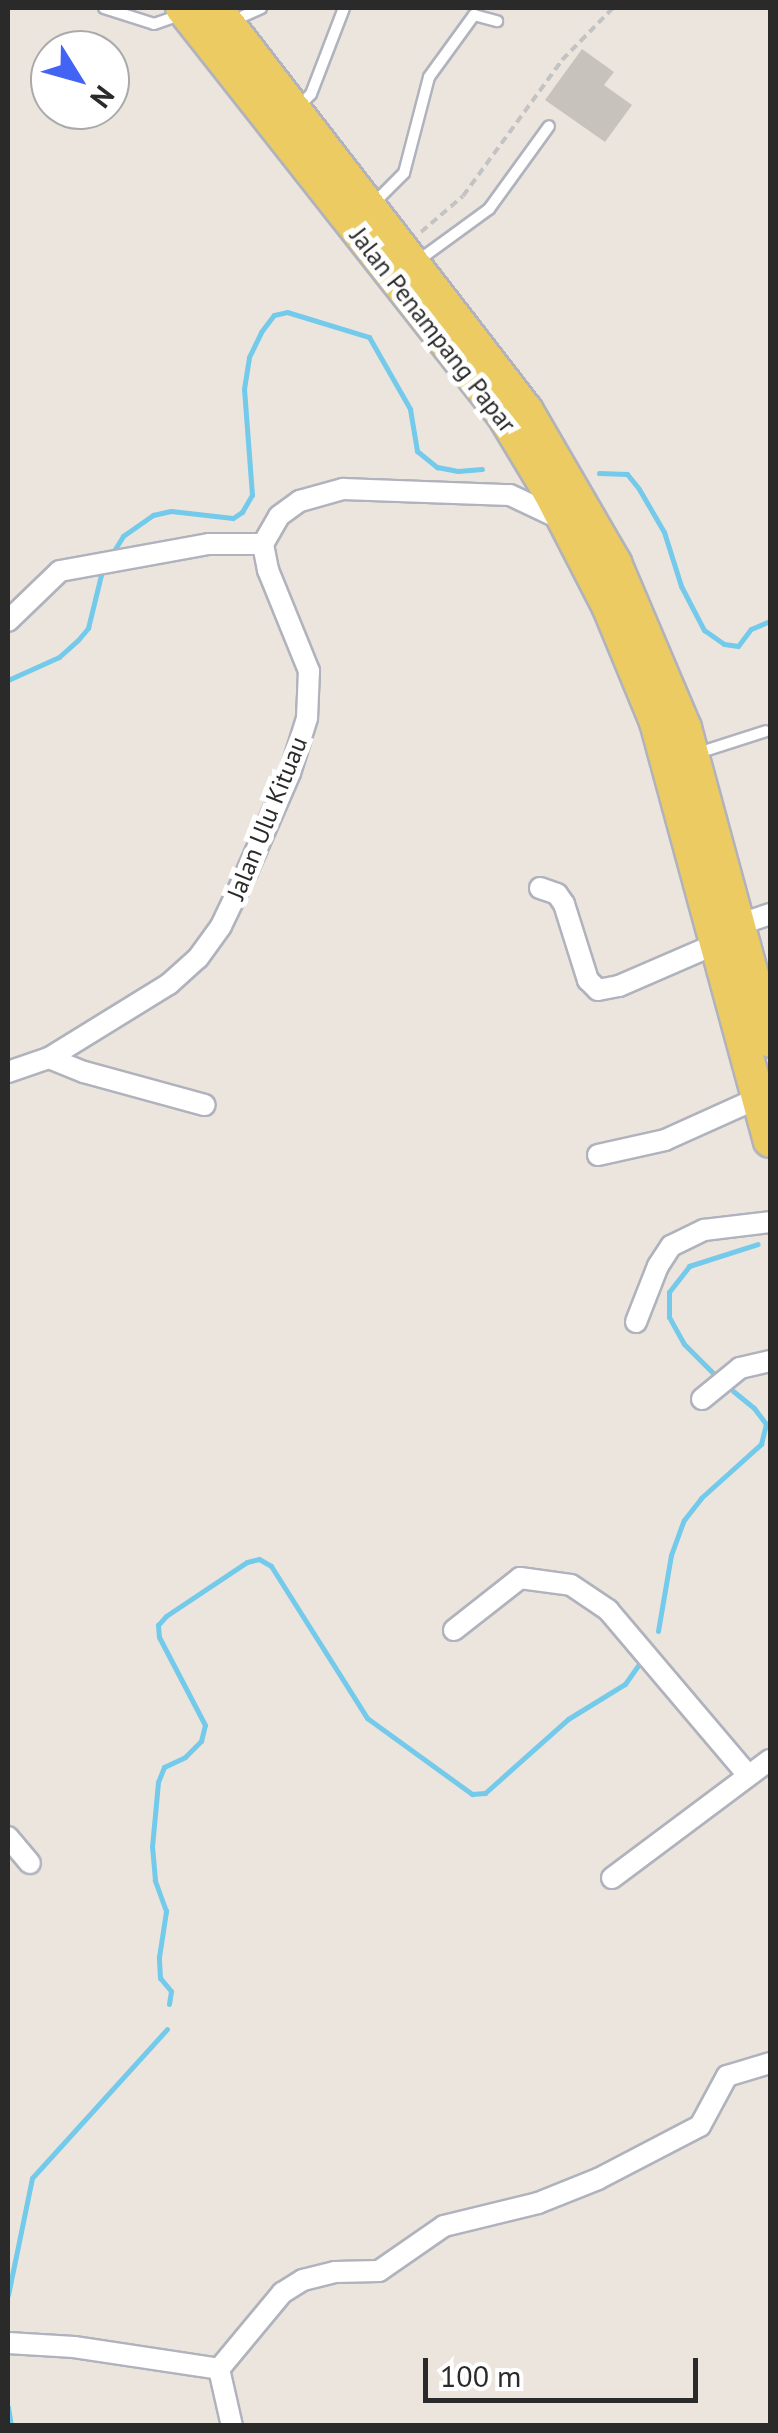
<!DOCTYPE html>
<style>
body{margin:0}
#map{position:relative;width:778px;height:2433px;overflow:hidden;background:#ece5dd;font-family:"PT Sans",sans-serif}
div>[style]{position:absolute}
.stream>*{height:5px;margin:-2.5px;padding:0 2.5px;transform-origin:2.5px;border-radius:2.5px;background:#73caea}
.building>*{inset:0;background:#c7c2bc}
.path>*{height:4px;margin-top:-2px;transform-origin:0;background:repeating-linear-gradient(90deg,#c3c3c3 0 8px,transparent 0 13px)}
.roads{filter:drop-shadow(2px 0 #b0b3bd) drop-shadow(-2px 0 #b0b3bd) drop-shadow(0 2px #b0b3bd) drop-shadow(0 -2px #b0b3bd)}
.lane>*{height:10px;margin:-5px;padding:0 5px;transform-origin:5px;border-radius:5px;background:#fff}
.street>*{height:20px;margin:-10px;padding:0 10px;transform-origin:10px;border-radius:10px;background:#fff}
.primary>*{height:32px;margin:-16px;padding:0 16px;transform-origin:16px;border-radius:16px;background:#ebcb62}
span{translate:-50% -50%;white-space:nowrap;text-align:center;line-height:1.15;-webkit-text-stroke:10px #fff;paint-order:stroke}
.street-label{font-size:25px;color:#2a2a2a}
.frame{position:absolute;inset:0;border:10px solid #2a2a2a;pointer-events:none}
.north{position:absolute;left:30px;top:30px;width:100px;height:100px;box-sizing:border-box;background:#fff;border:2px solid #aaa;border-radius:50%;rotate:127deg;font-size:28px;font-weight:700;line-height:40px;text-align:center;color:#2a2a2a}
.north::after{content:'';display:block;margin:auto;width:35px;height:45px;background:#4263f3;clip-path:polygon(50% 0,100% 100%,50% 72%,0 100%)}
.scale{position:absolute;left:423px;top:2358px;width:275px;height:45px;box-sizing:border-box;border:5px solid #2a2a2a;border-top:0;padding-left:12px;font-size:30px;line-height:35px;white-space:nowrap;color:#2a2a2a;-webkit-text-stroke:8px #fff;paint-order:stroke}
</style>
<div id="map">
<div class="stream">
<div style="left:599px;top:473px;width:28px;rotate:2deg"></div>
<div style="left:627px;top:474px;width:19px;rotate:51deg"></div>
<div style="left:639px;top:489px;width:50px;rotate:59.8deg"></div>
<div style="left:664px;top:532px;width:57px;rotate:72.5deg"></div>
<div style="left:681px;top:586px;width:50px;rotate:62.4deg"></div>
<div style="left:704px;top:630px;width:24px;rotate:35deg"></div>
<div style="left:724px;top:644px;width:14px;rotate:8deg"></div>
<div style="left:738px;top:646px;width:21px;rotate:-53deg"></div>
<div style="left:751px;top:629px;width:21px;rotate:-23deg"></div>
<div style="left:110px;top:557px;width:25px;rotate:-58deg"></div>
<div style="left:123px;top:536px;width:37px;rotate:-35deg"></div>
<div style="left:153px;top:515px;width:18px;rotate:-13deg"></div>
<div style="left:171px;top:511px;width:62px;rotate:6.4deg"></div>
<div style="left:233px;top:518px;width:11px;rotate:-34deg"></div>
<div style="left:242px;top:512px;width:20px;rotate:-60deg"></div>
<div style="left:252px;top:495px;width:106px;rotate:-94.3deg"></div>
<div style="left:244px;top:389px;width:32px;rotate:-81deg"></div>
<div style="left:249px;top:357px;width:28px;rotate:-64deg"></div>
<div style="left:261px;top:332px;width:21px;rotate:-53deg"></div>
<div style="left:274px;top:315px;width:13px;rotate:-13deg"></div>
<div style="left:287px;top:312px;width:86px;rotate:17deg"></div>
<div style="left:369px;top:337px;width:83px;rotate:60.3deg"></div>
<div style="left:410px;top:409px;width:43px;rotate:80.5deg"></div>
<div style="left:417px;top:451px;width:26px;rotate:39deg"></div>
<div style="left:437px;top:467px;width:21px;rotate:11deg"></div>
<div style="left:458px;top:471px;width:24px;rotate:-5deg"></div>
<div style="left:8px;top:680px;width:56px;rotate:-24.3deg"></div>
<div style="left:59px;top:657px;width:25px;rotate:-42deg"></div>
<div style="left:78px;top:640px;width:16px;rotate:-50deg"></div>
<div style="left:88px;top:628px;width:59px;rotate:-76.2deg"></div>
<div style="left:714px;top:1374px;width:42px;rotate:-135deg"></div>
<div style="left:684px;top:1344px;width:31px;rotate:-119deg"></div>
<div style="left:669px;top:1317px;width:25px;rotate:-90deg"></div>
<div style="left:669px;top:1292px;width:33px;rotate:-52deg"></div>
<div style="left:689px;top:1266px;width:72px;rotate:-17.7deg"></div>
<div style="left:658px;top:1631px;width:77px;rotate:-80.3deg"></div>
<div style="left:671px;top:1555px;width:37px;rotate:-70deg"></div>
<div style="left:684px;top:1520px;width:28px;rotate:-52deg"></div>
<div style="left:701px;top:1498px;width:81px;rotate:-42deg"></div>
<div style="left:761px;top:1444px;width:21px;rotate:-76deg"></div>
<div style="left:766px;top:1424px;width:20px;rotate:-127deg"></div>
<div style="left:754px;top:1408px;width:27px;rotate:-141deg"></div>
<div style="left:169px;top:2004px;width:13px;rotate:-81deg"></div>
<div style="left:171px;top:1991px;width:17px;rotate:-130deg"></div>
<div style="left:160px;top:1978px;width:21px;rotate:-93deg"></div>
<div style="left:159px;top:1957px;width:47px;rotate:-81.3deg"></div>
<div style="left:166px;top:1911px;width:33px;rotate:-110deg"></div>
<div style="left:155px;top:1880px;width:33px;rotate:-95deg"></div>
<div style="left:152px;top:1847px;width:65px;rotate:-84.7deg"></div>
<div style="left:158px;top:1782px;width:16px;rotate:-68deg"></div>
<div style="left:164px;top:1767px;width:23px;rotate:-25deg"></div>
<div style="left:185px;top:1757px;width:23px;rotate:-45deg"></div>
<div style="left:201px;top:1741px;width:16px;rotate:-76deg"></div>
<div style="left:205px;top:1725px;width:99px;rotate:-117.6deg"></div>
<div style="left:159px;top:1637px;width:12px;rotate:-95deg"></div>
<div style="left:158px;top:1625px;width:12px;rotate:-48deg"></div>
<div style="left:166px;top:1616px;width:97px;rotate:-33.7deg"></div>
<div style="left:247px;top:1562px;width:12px;rotate:-14deg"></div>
<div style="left:259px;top:1559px;width:14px;rotate:30deg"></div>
<div style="left:271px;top:1566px;width:180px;rotate:57.7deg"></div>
<div style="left:367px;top:1718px;width:130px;rotate:35.9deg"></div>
<div style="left:472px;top:1794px;width:13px;rotate:-4deg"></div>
<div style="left:485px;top:1793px;width:111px;rotate:-41.7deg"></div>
<div style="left:568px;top:1719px;width:67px;rotate:-31.6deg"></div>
<div style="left:625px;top:1684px;width:28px;rotate:-55deg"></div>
<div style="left:8px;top:2295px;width:119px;rotate:-78.4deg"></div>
<div style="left:32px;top:2178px;width:201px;rotate:-47.8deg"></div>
<div style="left:8px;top:2407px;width:19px;rotate:81deg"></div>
</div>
<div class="building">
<div style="clip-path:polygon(582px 49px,614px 72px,604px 85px,632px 105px,605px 142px,545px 100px)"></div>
</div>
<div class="path">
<div style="left:421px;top:232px;width:55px;rotate:-40.6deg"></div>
<div style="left:463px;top:196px;width:168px;rotate:-53.9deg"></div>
<div style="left:562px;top:60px;width:73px;rotate:-45.6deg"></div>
</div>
<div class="roads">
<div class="lane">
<div style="left:104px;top:8px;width:52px;rotate:17.7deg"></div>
<div style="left:154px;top:24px;width:28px;rotate:-19deg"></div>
<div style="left:230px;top:22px;width:34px;rotate:-24deg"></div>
<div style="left:298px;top:107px;width:18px;rotate:-45deg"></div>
<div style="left:311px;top:94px;width:92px;rotate:-69deg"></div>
<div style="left:373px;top:204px;width:44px;rotate:-45deg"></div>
<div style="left:404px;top:173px;width:99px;rotate:-75.4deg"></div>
<div style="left:429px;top:77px;width:77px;rotate:-54deg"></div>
<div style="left:474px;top:15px;width:24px;rotate:15deg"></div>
<div style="left:419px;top:260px;width:87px;rotate:-36.1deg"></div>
<div style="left:489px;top:209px;width:102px;rotate:-54.1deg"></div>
<div style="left:698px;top:753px;width:71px;rotate:-17.9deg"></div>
</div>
<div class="street">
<div style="left:8px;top:621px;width:72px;rotate:-43.9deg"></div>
<div style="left:60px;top:571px;width:151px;rotate:-10.3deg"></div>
<div style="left:209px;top:544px;width:54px"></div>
<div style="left:540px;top:888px;width:18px;rotate:19deg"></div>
<div style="left:557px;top:894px;width:12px;rotate:55deg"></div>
<div style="left:564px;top:904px;width:80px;rotate:72.5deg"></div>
<div style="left:588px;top:980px;width:14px;rotate:45deg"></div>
<div style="left:598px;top:990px;width:21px;rotate:-11deg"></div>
<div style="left:619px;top:986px;width:106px;rotate:-23.4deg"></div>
<div style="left:738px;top:925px;width:34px;rotate:-19deg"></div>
<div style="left:49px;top:1058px;width:38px;rotate:22deg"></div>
<div style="left:84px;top:1072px;width:125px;rotate:15.3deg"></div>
<div style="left:8px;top:1072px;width:43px;rotate:-18.9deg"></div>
<div style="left:49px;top:1058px;width:141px;rotate:-31.7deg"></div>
<div style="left:169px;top:984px;width:39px;rotate:-42deg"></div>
<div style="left:198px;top:958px;width:39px;rotate:-54deg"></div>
<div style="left:221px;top:926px;width:55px;rotate:-64.4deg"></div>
<div style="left:245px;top:876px;width:112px;rotate:-66.4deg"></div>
<div style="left:290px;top:773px;width:58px;rotate:-72.8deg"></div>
<div style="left:307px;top:718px;width:47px;rotate:-87.6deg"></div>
<div style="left:309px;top:671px;width:109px;rotate:-112.1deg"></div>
<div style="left:268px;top:570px;width:26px;rotate:-101deg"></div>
<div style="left:263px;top:544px;width:32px;rotate:-60deg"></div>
<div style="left:279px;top:516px;width:26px;rotate:-36deg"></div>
<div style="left:300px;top:501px;width:45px;rotate:-15.6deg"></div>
<div style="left:343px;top:489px;width:167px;rotate:2.1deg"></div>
<div style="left:510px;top:495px;width:56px;rotate:25.2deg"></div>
<div style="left:598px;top:1155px;width:69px;rotate:-12.6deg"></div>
<div style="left:665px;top:1140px;width:102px;rotate:-24.3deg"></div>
<div style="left:636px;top:1322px;width:60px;rotate:-68.6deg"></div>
<div style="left:658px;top:1266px;width:24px;rotate:-57deg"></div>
<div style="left:671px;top:1246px;width:37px;rotate:-26deg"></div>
<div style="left:704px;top:1230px;width:66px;rotate:-6.9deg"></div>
<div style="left:702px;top:1399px;width:49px;rotate:-39.2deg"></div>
<div style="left:740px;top:1368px;width:31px;rotate:-13deg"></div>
<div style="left:454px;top:1630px;width:84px;rotate:-38.2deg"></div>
<div style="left:520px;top:1578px;width:51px;rotate:7.8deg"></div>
<div style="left:571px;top:1585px;width:45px;rotate:34deg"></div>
<div style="left:608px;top:1610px;width:215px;rotate:49.7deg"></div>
<div style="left:8px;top:1837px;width:34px;rotate:50deg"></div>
<div style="left:612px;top:1878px;width:197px;rotate:-36.8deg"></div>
<div style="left:8px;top:2343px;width:66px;rotate:3.5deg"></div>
<div style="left:74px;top:2347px;width:147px;rotate:8.6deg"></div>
<div style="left:219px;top:2369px;width:99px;rotate:-50.3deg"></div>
<div style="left:282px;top:2293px;width:25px;rotate:-32deg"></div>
<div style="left:303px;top:2280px;width:33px;rotate:-14deg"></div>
<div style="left:335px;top:2272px;width:44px;rotate:-1.3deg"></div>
<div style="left:379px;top:2271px;width:79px;rotate:-34.7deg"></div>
<div style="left:444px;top:2226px;width:97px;rotate:-13.7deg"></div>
<div style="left:538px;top:2203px;width:65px;rotate:-21.8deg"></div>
<div style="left:598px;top:2179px;width:115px;rotate:-27.5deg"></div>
<div style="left:700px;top:2126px;width:57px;rotate:-61.6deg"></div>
<div style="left:727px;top:2076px;width:45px;rotate:-16.8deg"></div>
<div style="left:219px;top:2369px;width:58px;rotate:77.2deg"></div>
</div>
<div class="primary">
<div style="left:182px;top:8px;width:518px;rotate:51.74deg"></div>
<div style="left:503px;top:415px;width:91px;rotate:58.9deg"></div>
<div style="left:550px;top:493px;width:129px;rotate:62.8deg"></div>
<div style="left:609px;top:608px;width:123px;rotate:67.6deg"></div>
<div style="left:656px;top:722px;width:434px;rotate:74.8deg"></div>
<div style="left:216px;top:8px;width:509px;rotate:52.34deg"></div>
<div style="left:527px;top:411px;width:176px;rotate:59.9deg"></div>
<div style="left:615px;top:563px;width:179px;rotate:67deg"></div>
<div style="left:685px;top:728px;width:324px;rotate:74.8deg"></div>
</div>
</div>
<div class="street-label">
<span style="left:433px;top:330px;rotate:52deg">Jalan Penampang Papar</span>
<span style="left:267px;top:818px;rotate:-68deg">Jalan Ulu Kituau</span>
</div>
<div class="frame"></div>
<div class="north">N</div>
<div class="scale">100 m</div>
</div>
